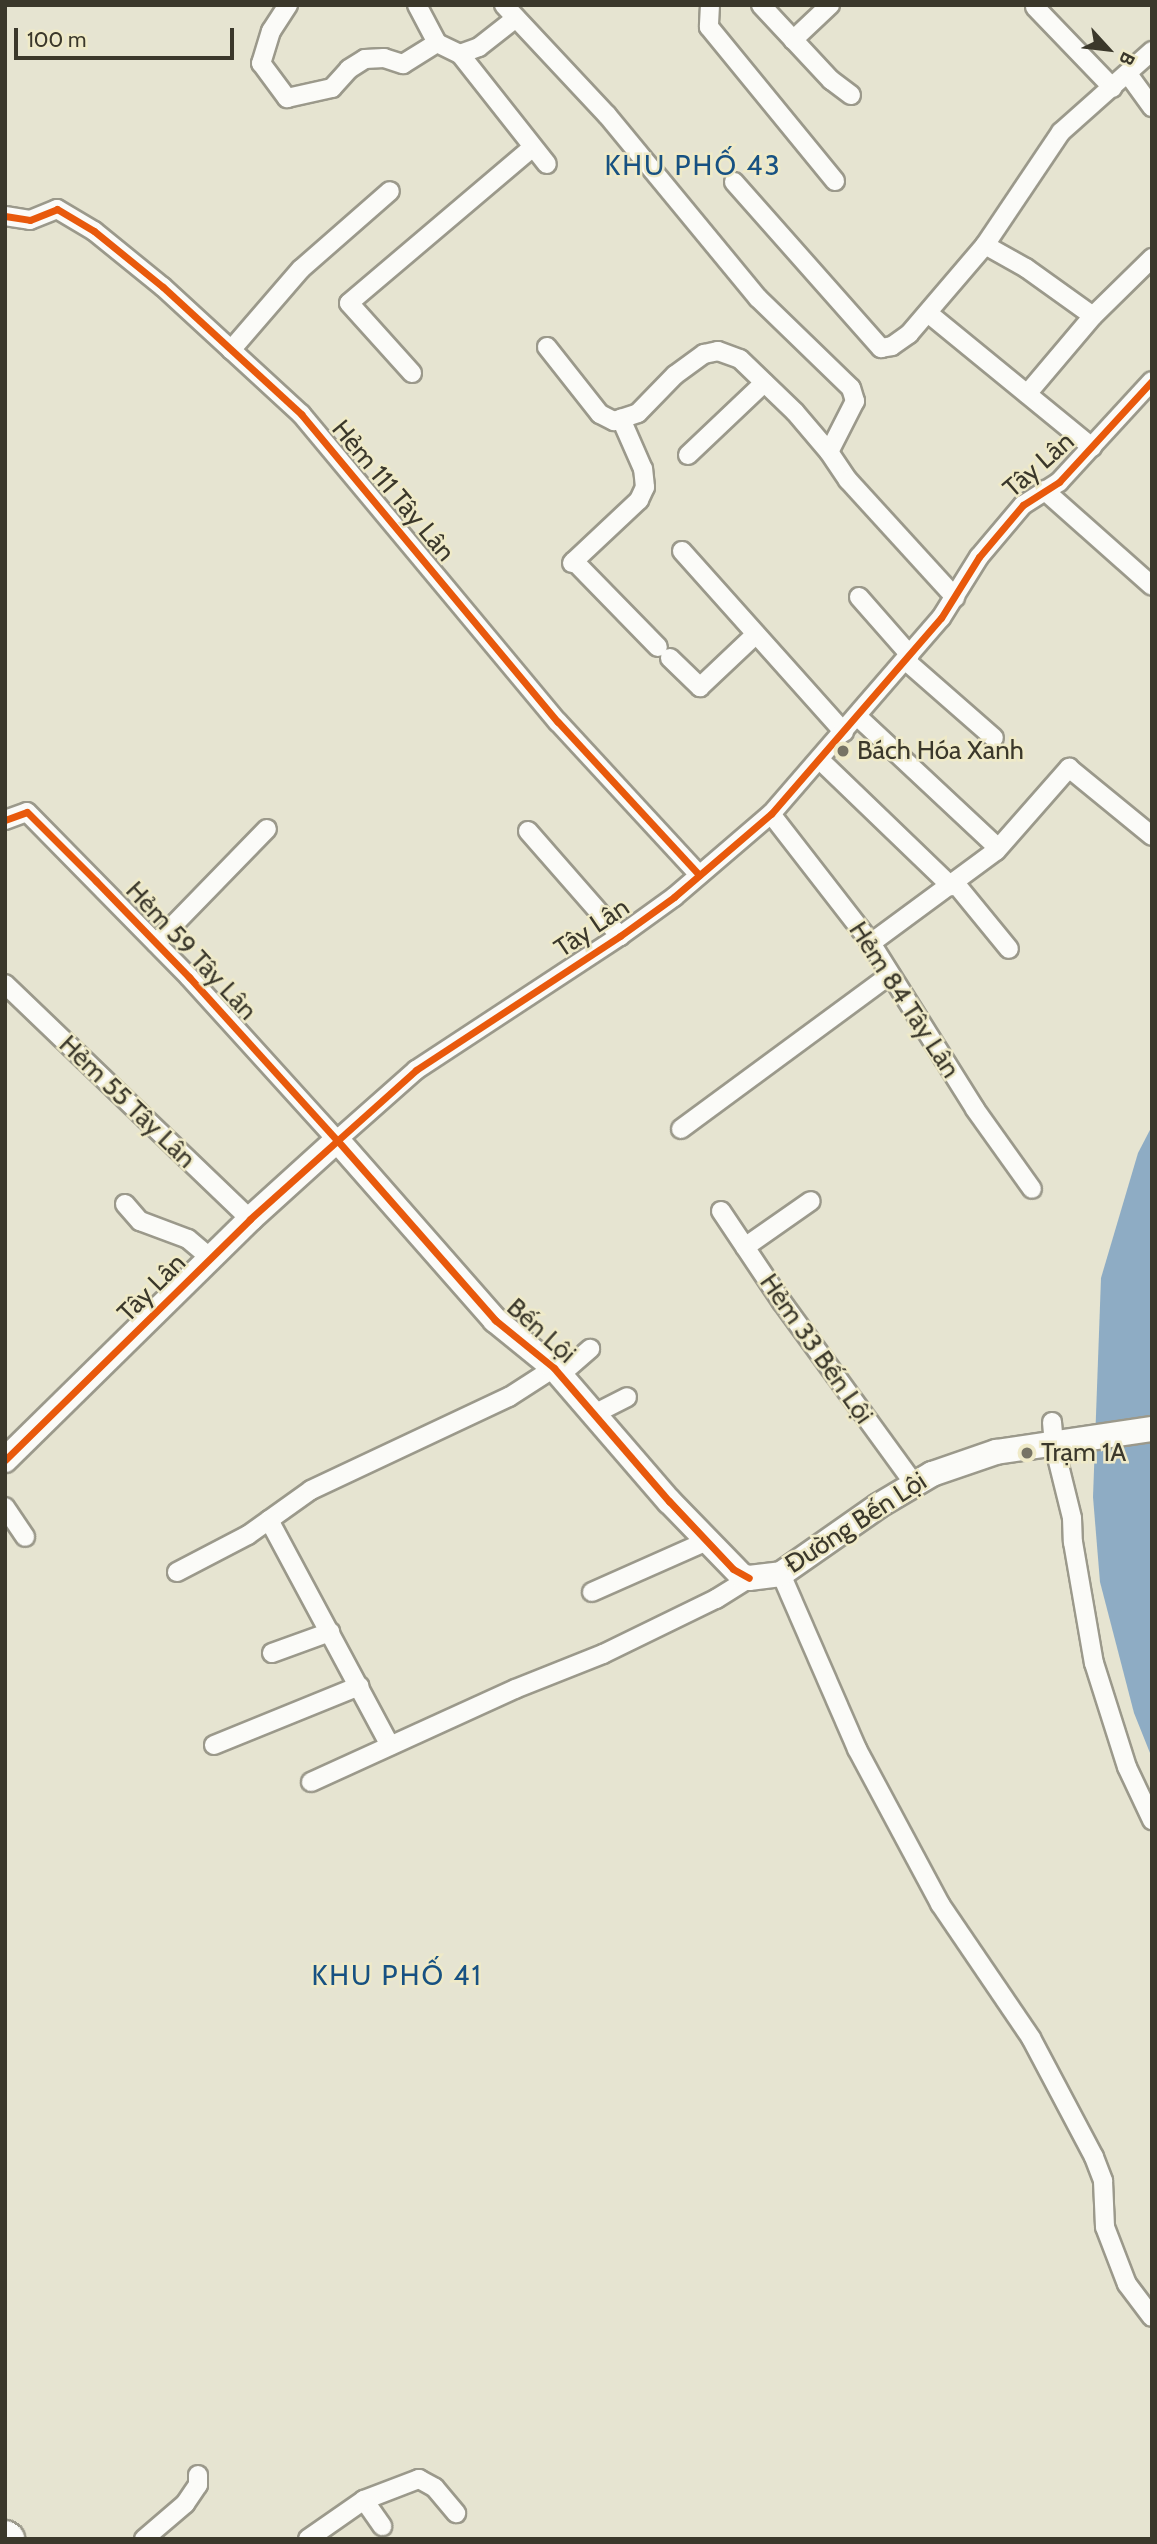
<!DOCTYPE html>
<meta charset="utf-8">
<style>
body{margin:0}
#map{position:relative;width:1157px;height:2544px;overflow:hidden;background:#e6e4d1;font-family:Cabin,sans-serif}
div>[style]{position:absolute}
.water>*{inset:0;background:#8eacc4}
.roads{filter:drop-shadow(2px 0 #9b998b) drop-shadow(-2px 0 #9b998b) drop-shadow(0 2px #9b998b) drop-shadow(0 -2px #9b998b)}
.street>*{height:18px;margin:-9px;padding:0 9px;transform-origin:9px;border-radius:9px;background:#fbfbf8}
.secondary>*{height:24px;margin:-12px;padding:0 12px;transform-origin:12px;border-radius:12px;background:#fbfbf8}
.highway>*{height:32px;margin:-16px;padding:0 16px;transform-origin:16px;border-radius:16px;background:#fbfbf8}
.cycleway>*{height:7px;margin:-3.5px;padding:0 3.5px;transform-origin:3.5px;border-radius:3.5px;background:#e8590c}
.dots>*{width:19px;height:19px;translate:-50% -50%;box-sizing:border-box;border:4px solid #efeac8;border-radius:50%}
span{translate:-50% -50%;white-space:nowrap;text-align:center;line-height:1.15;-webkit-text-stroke:5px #efeac8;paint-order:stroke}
.street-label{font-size:26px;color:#3b382b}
.poi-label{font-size:26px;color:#3b382b}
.left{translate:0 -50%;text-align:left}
.neighbourhood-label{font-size:28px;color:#175182;letter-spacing:2px}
.frame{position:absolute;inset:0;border:7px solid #3b382b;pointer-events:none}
.north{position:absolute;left:1073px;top:14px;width:70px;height:70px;-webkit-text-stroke:5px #efeac8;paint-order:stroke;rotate:117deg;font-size:19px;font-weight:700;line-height:28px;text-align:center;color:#3b382b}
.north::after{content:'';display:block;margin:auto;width:24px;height:32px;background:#3b382b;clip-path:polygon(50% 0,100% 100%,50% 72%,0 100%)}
.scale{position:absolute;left:14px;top:28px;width:220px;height:32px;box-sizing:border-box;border:4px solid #3b382b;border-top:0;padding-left:9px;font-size:21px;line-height:24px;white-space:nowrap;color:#3b382b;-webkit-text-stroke:5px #efeac8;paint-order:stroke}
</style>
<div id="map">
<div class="water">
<div style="clip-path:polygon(1152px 1126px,1152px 1758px,1134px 1713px,1100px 1582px,1093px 1497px,1101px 1278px,1138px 1153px)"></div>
</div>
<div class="roads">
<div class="street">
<div style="left:288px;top:5px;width:31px;rotate:123deg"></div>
<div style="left:271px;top:31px;width:34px;rotate:107deg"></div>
<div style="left:261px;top:63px;width:44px;rotate:53.4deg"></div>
<div style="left:287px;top:98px;width:46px;rotate:-12.5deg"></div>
<div style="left:332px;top:88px;width:25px;rotate:-48deg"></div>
<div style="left:349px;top:69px;width:19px;rotate:-32deg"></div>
<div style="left:365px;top:59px;width:19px;rotate:-3deg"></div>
<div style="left:384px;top:58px;width:20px;rotate:18deg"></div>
<div style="left:403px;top:64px;width:40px;rotate:-32deg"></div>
<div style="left:417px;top:5px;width:43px;rotate:62.2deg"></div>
<div style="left:437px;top:43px;width:25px;rotate:26deg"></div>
<div style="left:460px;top:54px;width:20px;rotate:-20deg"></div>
<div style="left:479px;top:47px;width:47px;rotate:-38.1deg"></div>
<div style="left:504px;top:5px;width:151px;rotate:46.9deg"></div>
<div style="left:607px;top:115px;width:237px;rotate:50.5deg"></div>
<div style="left:758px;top:298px;width:129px;rotate:44.1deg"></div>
<div style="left:851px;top:388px;width:14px;rotate:73deg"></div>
<div style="left:855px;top:401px;width:57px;rotate:117deg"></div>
<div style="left:829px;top:452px;width:34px;rotate:56deg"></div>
<div style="left:848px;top:480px;width:159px;rotate:47.6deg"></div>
<div style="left:710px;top:5px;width:22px;rotate:93deg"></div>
<div style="left:709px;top:27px;width:199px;rotate:50.7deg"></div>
<div style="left:761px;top:5px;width:103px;rotate:47deg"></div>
<div style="left:831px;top:80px;width:25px;rotate:37deg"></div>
<div style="left:1035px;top:7px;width:112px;rotate:46.1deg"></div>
<div style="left:793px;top:40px;width:51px;rotate:-43.4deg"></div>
<div style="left:460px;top:54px;width:140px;rotate:51.7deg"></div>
<div style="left:1128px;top:74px;width:41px;rotate:54deg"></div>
<div style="left:734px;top:182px;width:222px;rotate:48.5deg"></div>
<div style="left:881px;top:348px;width:11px;rotate:-10deg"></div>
<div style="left:892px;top:346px;width:21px;rotate:-35deg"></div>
<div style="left:909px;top:334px;width:117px;rotate:-49.5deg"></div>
<div style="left:985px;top:245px;width:47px;rotate:29.3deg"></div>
<div style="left:1026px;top:268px;width:82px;rotate:35.6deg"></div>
<div style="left:1093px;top:316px;width:83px;rotate:-44.5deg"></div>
<div style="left:5px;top:216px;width:25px;rotate:9deg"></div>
<div style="left:30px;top:220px;width:29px;rotate:-22deg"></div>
<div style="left:57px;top:209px;width:43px;rotate:30.7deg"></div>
<div style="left:94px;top:231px;width:89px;rotate:39.1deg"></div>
<div style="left:163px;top:287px;width:188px;rotate:42.6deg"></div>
<div style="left:301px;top:414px;width:401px;rotate:50.2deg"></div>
<div style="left:558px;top:722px;width:208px;rotate:47.3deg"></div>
<div style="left:985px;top:245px;width:136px;rotate:-56.1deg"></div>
<div style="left:1061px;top:132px;width:122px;rotate:-41.7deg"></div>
<div style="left:928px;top:313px;width:212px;rotate:39.3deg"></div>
<div style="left:547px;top:347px;width:85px;rotate:51.7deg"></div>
<div style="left:600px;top:414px;width:16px;rotate:27deg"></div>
<div style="left:614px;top:421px;width:25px;rotate:-18deg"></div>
<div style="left:638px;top:413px;width:53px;rotate:-45.8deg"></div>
<div style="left:675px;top:375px;width:36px;rotate:-36deg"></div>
<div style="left:704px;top:354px;width:14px;rotate:-12deg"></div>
<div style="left:718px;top:351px;width:23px;rotate:20deg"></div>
<div style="left:740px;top:359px;width:76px;rotate:43.9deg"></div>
<div style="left:795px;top:412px;width:52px;rotate:49.6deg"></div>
<div style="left:231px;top:350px;width:107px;rotate:-49.2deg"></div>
<div style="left:301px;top:269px;width:118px;rotate:-41.2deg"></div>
<div style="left:412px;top:373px;width:94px;rotate:-132deg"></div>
<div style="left:349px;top:303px;width:241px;rotate:-40.3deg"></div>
<div style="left:1027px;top:394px;width:102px;rotate:-49.8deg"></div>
<div style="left:688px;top:455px;width:105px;rotate:-43.5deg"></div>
<div style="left:1044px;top:490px;width:144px;rotate:41.6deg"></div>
<div style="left:682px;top:551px;width:243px;rotate:48.2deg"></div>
<div style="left:574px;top:561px;width:120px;rotate:45.7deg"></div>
<div style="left:572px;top:563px;width:92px;rotate:-43.2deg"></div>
<div style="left:639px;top:500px;width:14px;rotate:-65deg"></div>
<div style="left:645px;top:487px;width:18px;rotate:-96deg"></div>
<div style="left:643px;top:469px;width:55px;rotate:-113.7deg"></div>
<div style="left:859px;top:597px;width:77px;rotate:48.7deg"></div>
<div style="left:670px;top:658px;width:42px;rotate:44deg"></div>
<div style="left:700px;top:687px;width:77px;rotate:-43.4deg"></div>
<div style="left:905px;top:660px;width:118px;rotate:41.2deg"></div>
<div style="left:857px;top:716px;width:192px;rotate:43.1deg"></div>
<div style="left:820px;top:760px;width:182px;rotate:43.9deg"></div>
<div style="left:771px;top:814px;width:163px;rotate:52.2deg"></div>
<div style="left:871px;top:943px;width:196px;rotate:57.9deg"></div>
<div style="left:975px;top:1109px;width:98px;rotate:54.5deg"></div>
<div style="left:5px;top:820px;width:23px;rotate:-20deg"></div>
<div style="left:27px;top:812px;width:231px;rotate:45.5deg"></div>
<div style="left:189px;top:977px;width:220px;rotate:47.8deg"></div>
<div style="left:337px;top:1140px;width:106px;rotate:-41.5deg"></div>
<div style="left:416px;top:1070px;width:244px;rotate:-33.3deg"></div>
<div style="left:620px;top:936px;width:67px;rotate:-35.8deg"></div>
<div style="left:674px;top:897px;width:128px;rotate:-40.6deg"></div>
<div style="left:771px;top:814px;width:259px;rotate:-49.1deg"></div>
<div style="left:941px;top:618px;width:72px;rotate:-58.1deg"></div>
<div style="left:979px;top:557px;width:68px;rotate:-49.8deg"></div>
<div style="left:1023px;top:505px;width:43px;rotate:-32.6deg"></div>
<div style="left:1059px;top:482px;width:137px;rotate:-47.4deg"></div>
<div style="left:528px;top:831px;width:140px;rotate:48.8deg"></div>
<div style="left:955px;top:883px;width:85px;rotate:50.7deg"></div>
<div style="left:156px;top:943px;width:159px;rotate:-45.8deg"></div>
<div style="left:871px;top:943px;width:155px;rotate:-36.4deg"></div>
<div style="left:996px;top:851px;width:111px;rotate:-48.7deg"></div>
<div style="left:1069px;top:768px;width:107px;rotate:39.3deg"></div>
<div style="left:5px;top:984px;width:339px;rotate:43.8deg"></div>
<div style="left:681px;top:1129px;width:260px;rotate:-36.4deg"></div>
<div style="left:125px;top:1204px;width:23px;rotate:49deg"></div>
<div style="left:140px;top:1221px;width:51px;rotate:20.6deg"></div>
<div style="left:188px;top:1239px;width:30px;rotate:40deg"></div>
<div style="left:721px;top:1211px;width:110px;rotate:56.2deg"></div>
<div style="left:782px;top:1302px;width:225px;rotate:54deg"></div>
<div style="left:745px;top:1247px;width:80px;rotate:-34.9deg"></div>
<div style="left:560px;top:1375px;width:40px;rotate:-41deg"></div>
<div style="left:594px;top:1414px;width:37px;rotate:-27deg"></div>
<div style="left:1052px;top:1422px;width:23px;rotate:85deg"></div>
<div style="left:1054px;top:1445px;width:75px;rotate:76.1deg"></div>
<div style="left:1072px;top:1518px;width:24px;rotate:88deg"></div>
<div style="left:1073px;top:1542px;width:123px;rotate:80.2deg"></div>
<div style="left:1094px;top:1663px;width:109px;rotate:72.4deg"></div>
<div style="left:1127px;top:1767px;width:59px;rotate:64.7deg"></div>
<div style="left:5px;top:1507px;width:36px;rotate:56deg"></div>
<div style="left:269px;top:1520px;width:256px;rotate:61.8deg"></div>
<div style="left:177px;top:1572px;width:80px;rotate:-27.5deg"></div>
<div style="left:248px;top:1535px;width:77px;rotate:-35.5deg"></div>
<div style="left:311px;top:1490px;width:219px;rotate:-25.2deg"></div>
<div style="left:509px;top:1397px;width:54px;rotate:-32.8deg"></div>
<div style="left:781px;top:1574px;width:191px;rotate:66.5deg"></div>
<div style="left:857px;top:1749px;width:176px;rotate:61.8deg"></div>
<div style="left:940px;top:1904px;width:162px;rotate:55.8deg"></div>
<div style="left:1031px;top:2038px;width:135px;rotate:62.1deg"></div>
<div style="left:1094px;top:2157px;width:26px;rotate:69deg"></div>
<div style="left:1103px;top:2181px;width:46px;rotate:87.5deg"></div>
<div style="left:1105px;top:2227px;width:61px;rotate:68.9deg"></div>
<div style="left:1127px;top:2284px;width:41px;rotate:52.9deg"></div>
<div style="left:592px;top:1592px;width:126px;rotate:-23.9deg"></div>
<div style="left:272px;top:1653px;width:62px;rotate:-19.9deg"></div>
<div style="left:214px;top:1745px;width:157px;rotate:-22.1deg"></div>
<div style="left:311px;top:1782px;width:224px;rotate:-24.5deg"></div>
<div style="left:515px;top:1689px;width:95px;rotate:-21.7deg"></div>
<div style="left:603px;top:1654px;width:126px;rotate:-26deg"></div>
<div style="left:716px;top:1599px;width:39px;rotate:-32deg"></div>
<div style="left:364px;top:2500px;width:32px;rotate:55deg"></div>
<div style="left:144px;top:2539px;width:54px;rotate:-40.5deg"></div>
<div style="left:185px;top:2504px;width:23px;rotate:-56deg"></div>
<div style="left:198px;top:2485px;width:10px;rotate:-90deg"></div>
<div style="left:308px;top:2539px;width:68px;rotate:-34.9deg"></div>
<div style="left:364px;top:2500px;width:59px;rotate:-20.9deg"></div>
<div style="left:419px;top:2479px;width:18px;rotate:29deg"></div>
<div style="left:435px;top:2488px;width:33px;rotate:50deg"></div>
</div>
<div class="secondary">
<div style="left:5px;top:1460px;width:344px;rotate:-44.5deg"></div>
<div style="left:250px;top:1219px;width:118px;rotate:-42.2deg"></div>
<div style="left:337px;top:1140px;width:240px;rotate:48.7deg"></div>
<div style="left:495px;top:1320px;width:76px;rotate:39.1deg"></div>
<div style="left:554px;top:1368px;width:176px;rotate:49.2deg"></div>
<div style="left:669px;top:1501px;width:105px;rotate:45.8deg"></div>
<div style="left:742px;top:1576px;width:7px;rotate:16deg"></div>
<div style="left:749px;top:1578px;width:32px;rotate:-7deg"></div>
<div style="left:781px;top:1574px;width:118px;rotate:-35deg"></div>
<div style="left:878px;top:1506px;width:63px;rotate:-30.7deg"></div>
<div style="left:932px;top:1474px;width:68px;rotate:-19deg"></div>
<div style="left:996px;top:1452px;width:158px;rotate:-8.4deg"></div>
</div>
<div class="highway">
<div style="left:5px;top:2537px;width:4px;rotate:34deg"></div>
</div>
</div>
<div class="cycleway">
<div style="left:5px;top:216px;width:25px;rotate:9deg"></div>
<div style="left:30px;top:220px;width:29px;rotate:-22deg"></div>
<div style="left:57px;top:209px;width:43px;rotate:30.7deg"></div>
<div style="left:94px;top:231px;width:89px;rotate:39.1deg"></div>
<div style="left:163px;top:287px;width:188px;rotate:42.6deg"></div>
<div style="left:301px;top:414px;width:401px;rotate:50.2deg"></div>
<div style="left:558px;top:722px;width:208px;rotate:47.3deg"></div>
<div style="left:5px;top:820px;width:23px;rotate:-20deg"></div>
<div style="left:27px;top:812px;width:98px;rotate:45deg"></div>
<div style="left:96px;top:881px;width:134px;rotate:45.9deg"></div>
<div style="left:189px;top:977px;width:220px;rotate:47.8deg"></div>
<div style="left:337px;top:1140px;width:240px;rotate:48.7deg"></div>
<div style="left:495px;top:1320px;width:76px;rotate:39.1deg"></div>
<div style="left:554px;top:1368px;width:176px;rotate:49.2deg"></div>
<div style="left:669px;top:1501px;width:93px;rotate:46.7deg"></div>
<div style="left:733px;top:1569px;width:18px;rotate:29deg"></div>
<div style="left:5px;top:1460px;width:344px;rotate:-44.5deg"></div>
<div style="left:250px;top:1219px;width:223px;rotate:-41.9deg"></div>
<div style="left:416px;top:1070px;width:244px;rotate:-33.3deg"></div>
<div style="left:620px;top:936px;width:67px;rotate:-35.8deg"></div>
<div style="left:674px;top:897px;width:128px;rotate:-40.6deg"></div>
<div style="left:771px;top:814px;width:259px;rotate:-49.1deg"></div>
<div style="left:941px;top:618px;width:72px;rotate:-58.1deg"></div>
<div style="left:979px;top:557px;width:68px;rotate:-49.8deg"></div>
<div style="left:1023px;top:505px;width:43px;rotate:-32.6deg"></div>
<div style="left:1059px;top:482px;width:137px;rotate:-47.4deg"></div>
</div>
<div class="dots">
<div style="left:843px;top:751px;background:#777465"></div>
<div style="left:1027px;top:1453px;background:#777465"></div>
</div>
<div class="street-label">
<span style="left:1039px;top:465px;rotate:-41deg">Tây Lân</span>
<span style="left:393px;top:491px;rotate:50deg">Hẻm 111 Tây Lân</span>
<span style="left:592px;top:928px;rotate:-34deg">Tây Lân</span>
<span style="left:191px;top:951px;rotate:47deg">Hẻm 59 Tây Lân</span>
<span style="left:904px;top:1000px;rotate:57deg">Hẻm 84 Tây Lân</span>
<span style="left:127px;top:1102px;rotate:44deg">Hẻm 55 Tây Lân</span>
<span style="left:152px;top:1288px;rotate:-45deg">Tây Lân</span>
<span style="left:541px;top:1331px;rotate:42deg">Bến Lội</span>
<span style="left:816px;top:1349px;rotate:55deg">Hẻm 33 Bến Lội</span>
<span style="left:856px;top:1523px;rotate:-33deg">Đường Bến Lội</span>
</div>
<div class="poi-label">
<span class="left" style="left:857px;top:751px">Bách Hóa Xanh</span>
<span class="left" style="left:1041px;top:1453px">Trạm 1A</span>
</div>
<div class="neighbourhood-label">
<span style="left:693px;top:165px">KHU PHỐ 43</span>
<span style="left:397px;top:1975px">KHU PHỐ 41</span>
</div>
<div class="frame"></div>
<div class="north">B</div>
<div class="scale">100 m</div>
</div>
